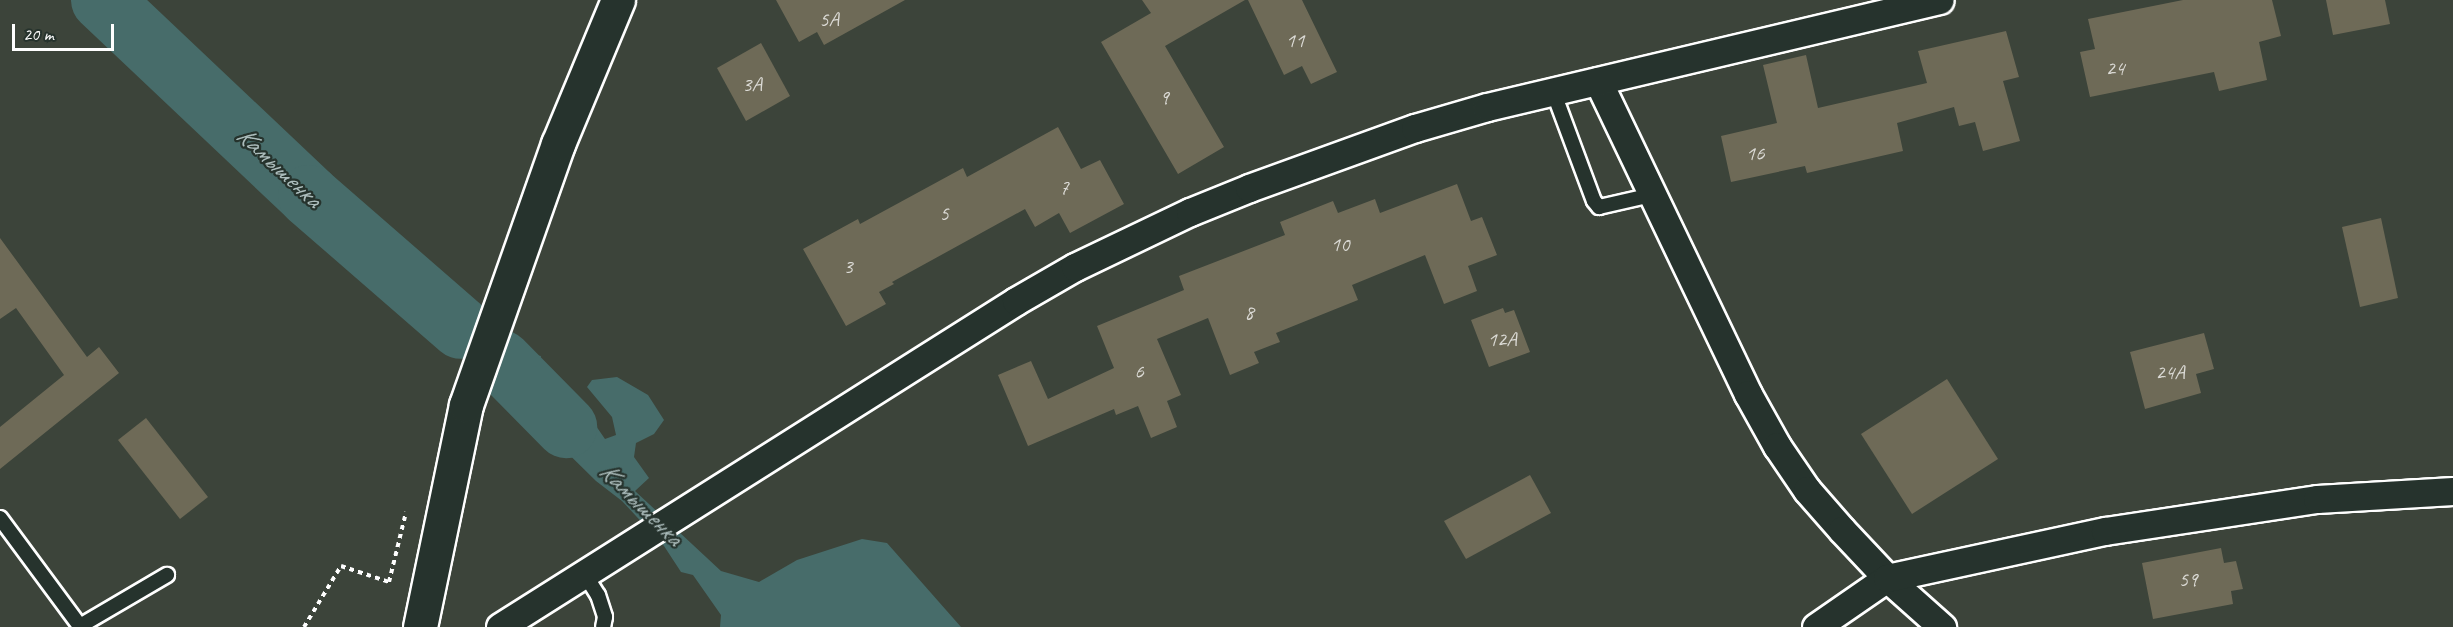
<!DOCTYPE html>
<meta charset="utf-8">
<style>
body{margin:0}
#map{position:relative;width:2453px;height:627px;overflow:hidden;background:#3c443a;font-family:Caveat,sans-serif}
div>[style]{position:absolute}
.water>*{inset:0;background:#476c6a}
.river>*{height:62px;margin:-31px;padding:0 31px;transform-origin:31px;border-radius:31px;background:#476c6a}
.building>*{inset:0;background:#6e6a57}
.path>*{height:4px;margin-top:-2px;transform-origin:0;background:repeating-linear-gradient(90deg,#fff 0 4.5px,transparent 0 9px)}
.roads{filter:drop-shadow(2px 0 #fff) drop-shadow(-2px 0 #fff) drop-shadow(0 2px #fff) drop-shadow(0 -2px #fff)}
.service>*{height:14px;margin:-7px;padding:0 7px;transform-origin:7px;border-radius:7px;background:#26332d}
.minor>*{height:27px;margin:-13.5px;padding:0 13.5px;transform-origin:13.5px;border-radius:13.5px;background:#26332d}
.tertiary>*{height:33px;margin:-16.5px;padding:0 16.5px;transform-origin:16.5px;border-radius:16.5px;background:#26332d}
span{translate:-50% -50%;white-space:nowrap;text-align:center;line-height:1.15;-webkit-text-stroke:4.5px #26332d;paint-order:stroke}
.number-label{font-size:21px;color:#dbdad5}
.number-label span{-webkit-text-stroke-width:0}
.water-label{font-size:26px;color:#acbdbc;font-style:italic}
.scale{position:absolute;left:12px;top:24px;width:102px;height:27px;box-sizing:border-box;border:3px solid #fff;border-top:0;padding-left:8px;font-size:18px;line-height:21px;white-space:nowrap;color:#fff;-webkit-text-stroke:4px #26332d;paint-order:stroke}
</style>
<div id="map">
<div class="water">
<div style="clip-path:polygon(518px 352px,541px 356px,538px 367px,548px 381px,585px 410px,605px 439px,616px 435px,612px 417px,587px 387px,592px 380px,617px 377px,648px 395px,664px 420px,654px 434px,636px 443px,634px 457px,649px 478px,635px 491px,721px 571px,759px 582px,797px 560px,862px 539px,887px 543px,961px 627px,720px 627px,721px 615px,693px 575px,681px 572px,664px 546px,622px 501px,596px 481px,535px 421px,509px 409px,498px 382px)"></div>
</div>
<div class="river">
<div style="left:102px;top:0;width:285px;rotate:43.4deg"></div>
<div style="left:309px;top:196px;width:201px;rotate:41deg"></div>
<div style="left:501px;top:361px;width:93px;rotate:45.4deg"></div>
</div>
<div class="building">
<div style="clip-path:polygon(776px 0,905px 0,824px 45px,817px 32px,799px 42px)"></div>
<div style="clip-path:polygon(1142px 0,1245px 0,1165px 46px,1224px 147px,1178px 174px,1101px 42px,1151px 13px)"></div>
<div style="clip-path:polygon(1248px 0,1302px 0,1337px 72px,1311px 84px,1302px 66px,1284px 75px)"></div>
<div style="clip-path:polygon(2183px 0,2272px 0,2281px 36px,2259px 42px,2267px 80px,2219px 91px,2214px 72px,2090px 97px,2080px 52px,2095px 49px,2088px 19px)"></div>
<div style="clip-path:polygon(2326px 0,2385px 0,2390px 24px,2333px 35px)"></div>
<div style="clip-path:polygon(2006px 31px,2019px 77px,2003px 81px,2020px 141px,1983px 151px,1975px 122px,1959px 126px,1954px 107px,1897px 123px,1903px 151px,1807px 173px,1805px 166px,1731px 182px,1721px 136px,1777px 123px,1763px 65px,1806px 55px,1818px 108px,1927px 83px,1918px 51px)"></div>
<div style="clip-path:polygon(761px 43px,790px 96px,746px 121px,717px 68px)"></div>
<div style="clip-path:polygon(1058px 127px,1081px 169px,1100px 160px,1124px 204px,1070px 233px,1059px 213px,1035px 227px,1025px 209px,892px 282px,894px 284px,879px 292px,886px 304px,846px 326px,803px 249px,858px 219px,860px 224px,963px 168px,967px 177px)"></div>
<div style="clip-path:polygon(1457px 184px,1471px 221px,1482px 217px,1497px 255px,1468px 266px,1477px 291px,1444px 304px,1425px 255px,1352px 285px,1358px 300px,1276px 333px,1280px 342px,1254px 352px,1259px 363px,1230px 375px,1208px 318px,1157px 339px,1181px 395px,1167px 401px,1177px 427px,1151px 438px,1138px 406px,1116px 415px,1114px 409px,1028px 446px,998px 375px,1031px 361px,1048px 399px,1114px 368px,1097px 326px,1184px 290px,1179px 276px,1285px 235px,1280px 222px,1333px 201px,1338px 213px,1375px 199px,1380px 213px)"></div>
<div style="clip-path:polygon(2381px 218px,2398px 298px,2360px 307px,2342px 227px)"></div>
<div style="clip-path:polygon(0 238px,87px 357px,99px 347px,119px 373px,0 469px,0 427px,64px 375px,16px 308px,0 319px)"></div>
<div style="clip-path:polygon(1503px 308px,1505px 313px,1514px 310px,1530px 352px,1489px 367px,1471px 320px)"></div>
<div style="clip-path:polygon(2204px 333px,2214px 369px,2196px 374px,2201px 393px,2145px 409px,2130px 352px)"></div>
<div style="clip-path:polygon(1947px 379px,1998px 459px,1912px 514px,1861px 434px)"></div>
<div style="clip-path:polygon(146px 418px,208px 497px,180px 519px,118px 440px)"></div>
<div style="clip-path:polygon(1530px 475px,1551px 513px,1466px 559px,1444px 521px)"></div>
<div style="clip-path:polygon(2221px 548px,2224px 563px,2236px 561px,2243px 589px,2231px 591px,2233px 604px,2153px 619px,2142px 563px)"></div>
</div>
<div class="path">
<div style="left:304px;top:627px;width:71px;rotate:-58.8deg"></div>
<div style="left:341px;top:566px;width:51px;rotate:18.4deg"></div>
<div style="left:389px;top:582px;width:72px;rotate:-76.3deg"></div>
</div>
<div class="roads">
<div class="service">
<div style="left:1553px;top:91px;width:117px;rotate:69.6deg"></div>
<div style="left:1594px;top:201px;width:8px;rotate:50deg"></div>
<div style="left:1599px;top:207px;width:54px;rotate:-12.8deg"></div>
<div style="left:0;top:518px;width:134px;rotate:53.5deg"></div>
<div style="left:80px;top:626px;width:101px;rotate:-30.4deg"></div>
<div style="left:584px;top:573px;width:26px;rotate:58deg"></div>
<div style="left:598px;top:595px;width:23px;rotate:72deg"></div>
<div style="left:605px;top:617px;width:10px;rotate:101deg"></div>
</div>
<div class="minor">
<div style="left:1598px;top:81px;width:347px;rotate:64.4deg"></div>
<div style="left:1748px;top:394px;width:60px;rotate:60.9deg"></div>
<div style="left:1777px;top:446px;width:53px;rotate:55.7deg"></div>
<div style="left:1807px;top:490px;width:53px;rotate:48.8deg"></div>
<div style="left:1842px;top:530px;width:66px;rotate:46.8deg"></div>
<div style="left:1887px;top:578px;width:74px;rotate:41.7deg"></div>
<div style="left:500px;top:627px;width:610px;rotate:-32.28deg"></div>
<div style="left:1016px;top:301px;width:68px;rotate:-30deg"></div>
<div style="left:1075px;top:267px;width:127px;rotate:-25.6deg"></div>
<div style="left:1190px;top:212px;width:64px;rotate:-22.1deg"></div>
<div style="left:1249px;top:188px;width:177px;rotate:-19.9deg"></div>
<div style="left:1415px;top:128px;width:75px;rotate:-16.3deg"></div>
<div style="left:1487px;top:107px;width:465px;rotate:-13.3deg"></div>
<div style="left:1816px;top:627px;width:86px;rotate:-34.6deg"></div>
<div style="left:1887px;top:578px;width:223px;rotate:-12.2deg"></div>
<div style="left:2105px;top:531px;width:214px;rotate:-8.6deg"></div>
<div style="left:2317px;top:499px;width:136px;rotate:-3.4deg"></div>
</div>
<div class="tertiary">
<div style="left:420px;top:627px;width:227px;rotate:-78.3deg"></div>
<div style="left:466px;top:405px;width:277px;rotate:-70.6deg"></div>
<div style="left:558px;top:144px;width:156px;rotate:-67.4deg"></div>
</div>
</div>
<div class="number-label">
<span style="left:829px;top:19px">5А</span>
<span style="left:1295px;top:40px">11</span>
<span style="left:2115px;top:68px">24</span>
<span style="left:752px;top:84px">3А</span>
<span style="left:1164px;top:97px">9</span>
<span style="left:1755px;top:153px">16</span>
<span style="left:1064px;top:187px">7</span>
<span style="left:944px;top:213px">5</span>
<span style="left:1340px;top:244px">10</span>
<span style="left:848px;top:266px">3</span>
<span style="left:1249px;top:312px">8</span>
<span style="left:1502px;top:339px">12А</span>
<span style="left:1139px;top:371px">6</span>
<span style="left:2170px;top:372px">24А</span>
<span style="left:2188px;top:579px">59</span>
</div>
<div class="water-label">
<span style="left:279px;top:167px;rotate:43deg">Камышенка</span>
<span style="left:641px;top:504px;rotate:45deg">Камышенка</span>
</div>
<div class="scale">20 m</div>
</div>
